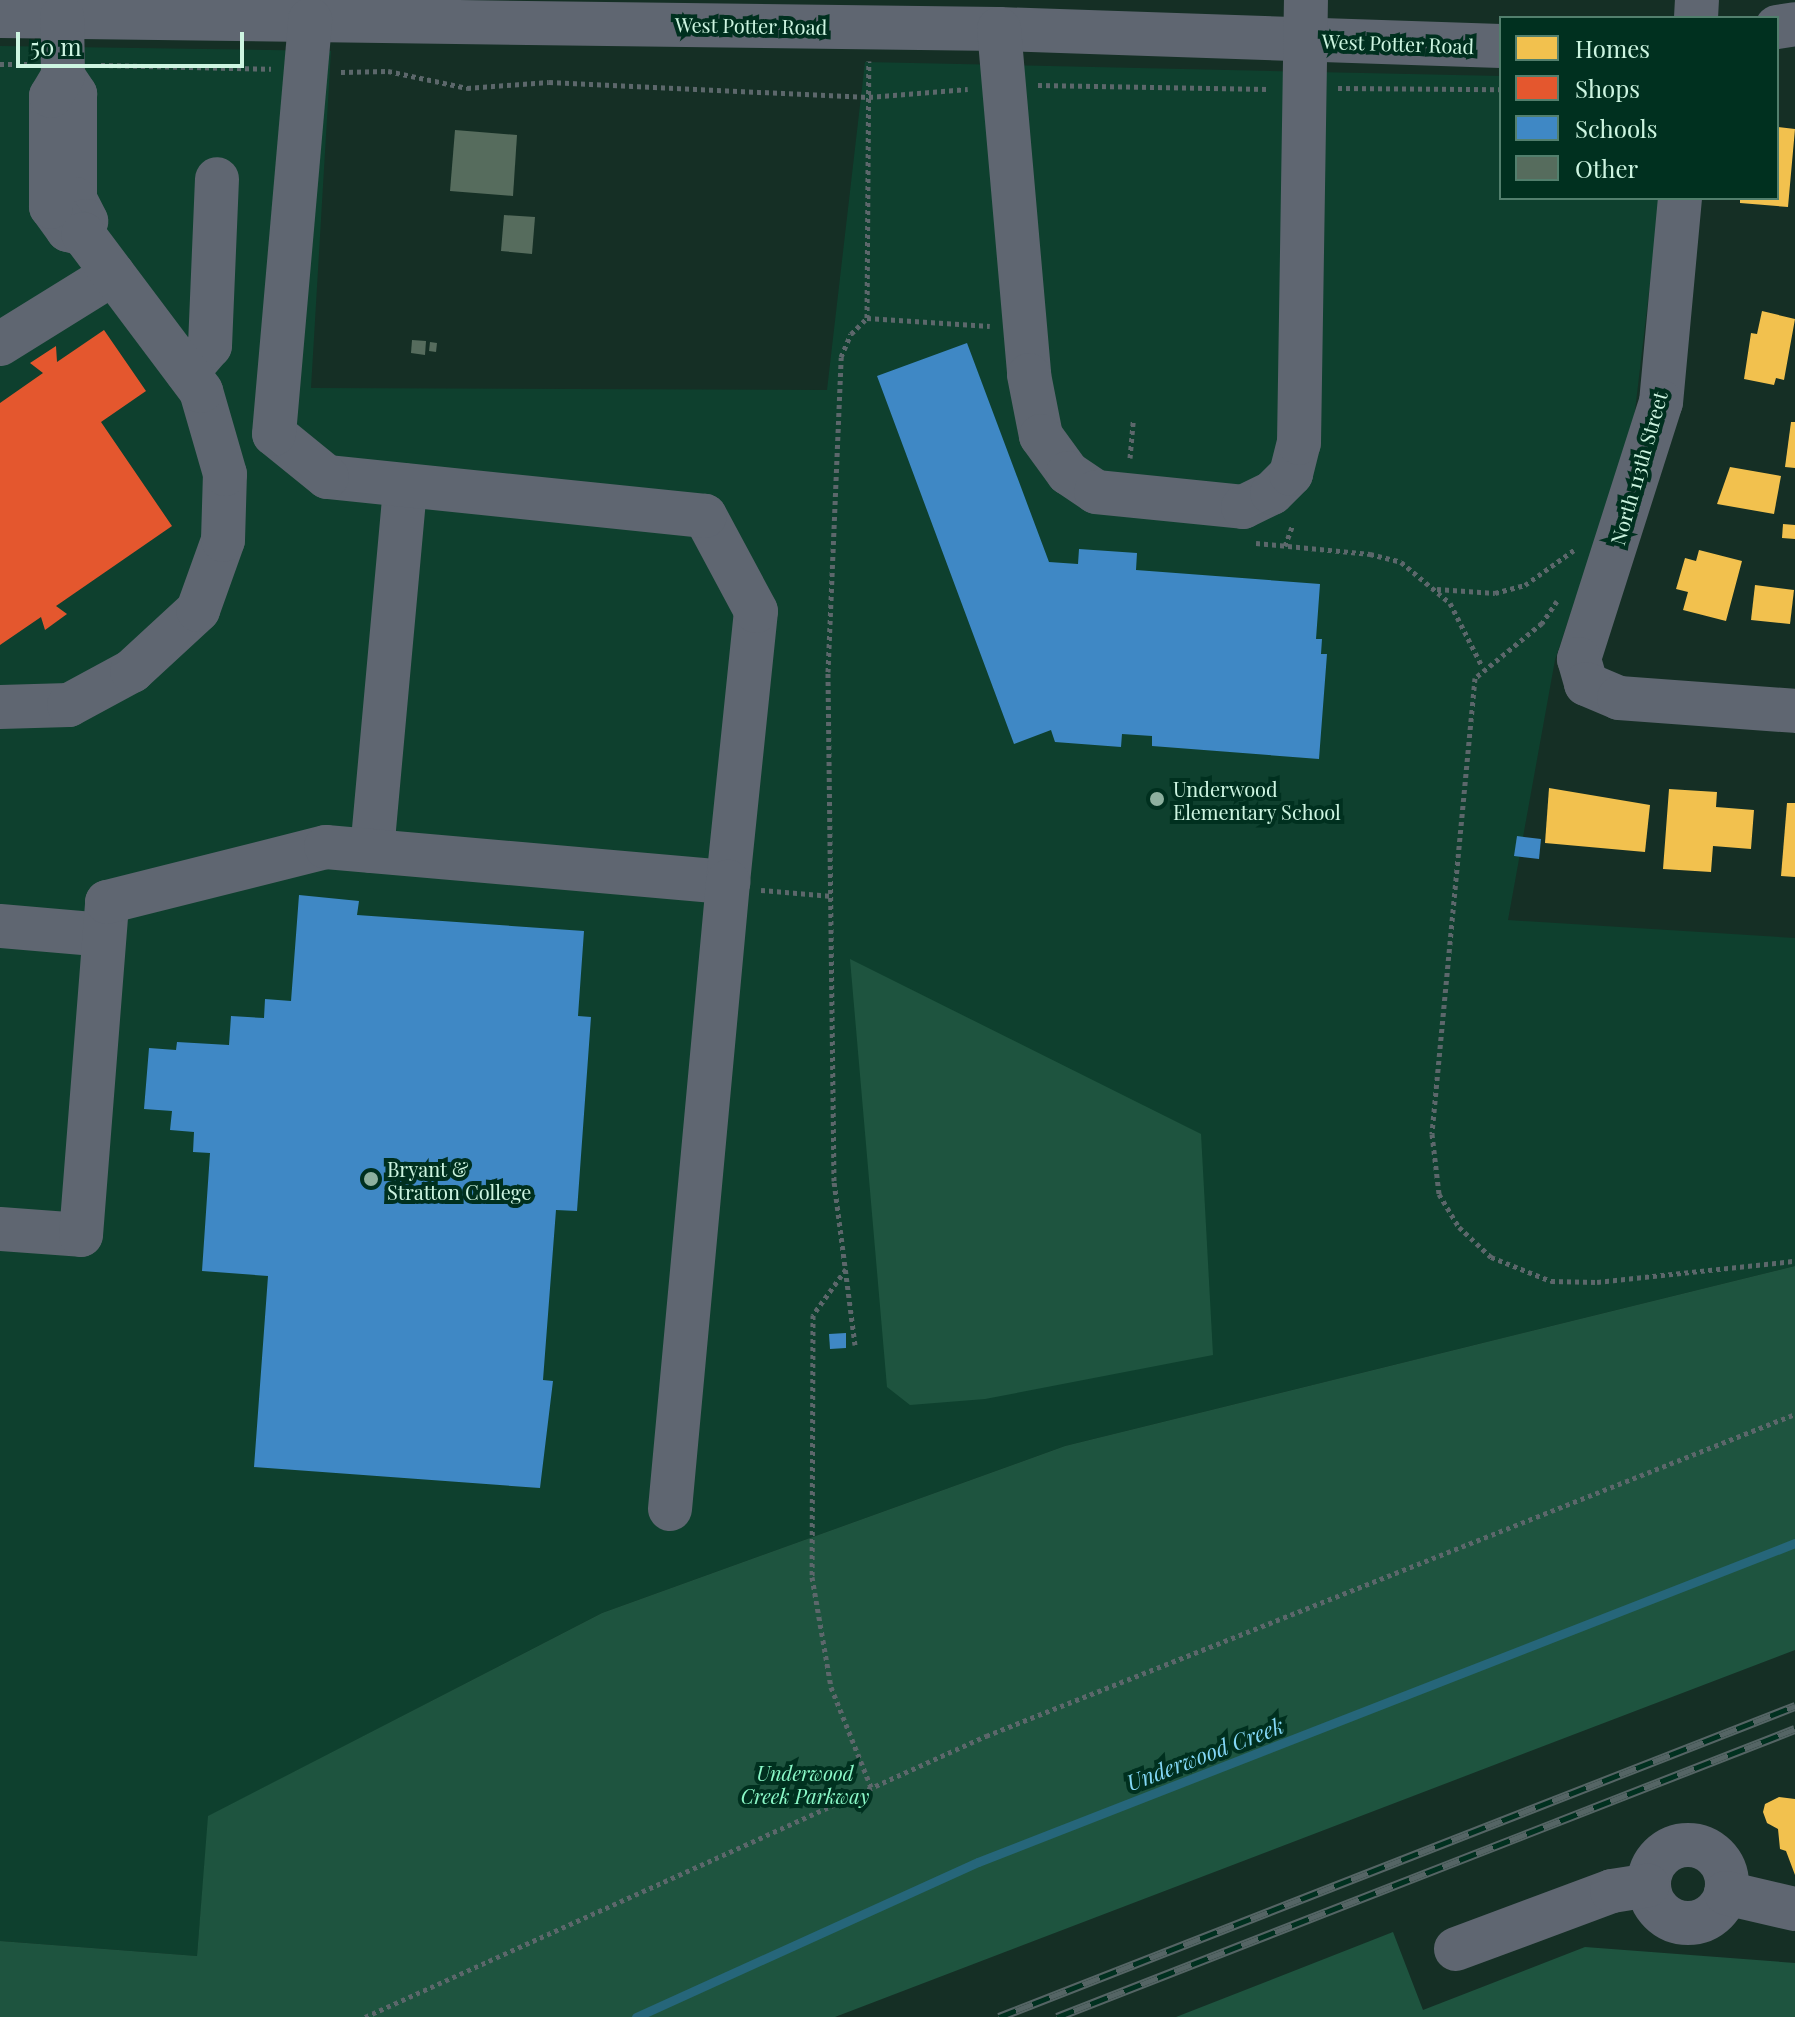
<!DOCTYPE html>
<style>
body{margin:0}
#map{position:relative;width:1795px;height:2017px;overflow:hidden;background:#152f25;font-family:"Playfair Display",serif}
div>[style]{position:absolute}
.built>*{inset:0;background:#0e402e}
.green>*{inset:0;background:#1e543f}
.homes>*{inset:0;background:#f2c14e}
.shops>*{inset:0;background:#e4572e}
.schools>*{inset:0;background:#3f88c5}
.stream>*{height:9px;margin:-4.5px;padding:0 4.5px;transform-origin:4.5px;border-radius:4.5px;background:#26667a}
.building>*{inset:0;background:#566c5d}
.path>*{height:5px;margin-top:-2.5px;transform-origin:0;background:repeating-linear-gradient(90deg,#5c676b 0 4px,transparent 0 8px)}
.minor>*{height:44px;margin:-22px;padding:0 22px;transform-origin:22px;border-radius:22px;background:#5f6671}
.minor>.ring{margin:-22px;padding:0;box-sizing:content-box;background:none;border:44px solid #5f6671;border-radius:50%}
.rail>*{height:9px;margin-top:-4.5px;transform-origin:0;background:repeating-linear-gradient(90deg,#00301f 0 18px,#556565 0 36px);box-sizing:border-box;border-block:2px solid #556565}
.dots>*{width:22px;height:22px;translate:-50% -50%;box-sizing:border-box;border:4px solid #00301f;border-radius:50%}
span{translate:-50% -50%;white-space:nowrap;text-align:center;line-height:1.15;-webkit-text-stroke:8px #00301f;paint-order:stroke}
.street-label{font-size:20px;color:#cdf5e1}
.poi-label{font-size:20px;color:#cdf5e1}
.left{translate:0 -50%;text-align:left}
.park-label{font-size:20px;color:#8bfac9;font-style:italic}
.water-label{font-size:22px;color:#83d8f7;font-style:italic}
.legend{position:absolute;left:1499px;top:16px;width:280px;height:184px;box-sizing:border-box;background:#00301f;border:2px solid #527f6d;margin:0;padding:10px 14px;list-style:none;font-size:24px;color:#cdf5e1}
.legend li{display:flex;align-items:center;gap:16px;height:40px}
.legend b{width:40px;border:2px solid #527f6d}
.scale{position:absolute;left:16px;top:32px;width:228px;height:36px;box-sizing:border-box;border:4px solid #cdf5e1;border-top:0;padding-left:10px;font-size:24px;line-height:28px;white-space:nowrap;color:#cdf5e1;-webkit-text-stroke:6px #00301f;paint-order:stroke}
</style>
<div id="map">
<div class="built">
<div style="clip-path:polygon(0 46px,331px 51px,311px 388px,827px 390px,865px 62px,1501px 76px,1501px 198px,1660px 198px,1633px 428px,1555px 660px,1508px 920px,1795px 938px,1795px 1266px,1065px 1446px,602px 1613px,209px 1816px,197px 1956px,0 1941px)"></div>
</div>
<div class="green">
<div style="clip-path:polygon(850px 959px,1201px 1134px,1213px 1355px,985px 1399px,910px 1405px,887px 1387px)"></div>
<div style="clip-path:polygon(1795px 1266px,1795px 1650px,835px 2017px,0 2017px,0 1941px,197px 1956px,208px 1816px,602px 1613px,1065px 1446px)"></div>
<div style="clip-path:polygon(1393px 1932px,1423px 2010px,1585px 1947px,1795px 1963px,1795px 2017px,1176px 2017px)"></div>
</div>
<div class="homes">
<div style="clip-path:polygon(1777px 127px,1795px 129px,1788px 207px,1740px 203px,1740px 198px,1777px 198px)"></div>
<div style="clip-path:polygon(1762px 311px,1795px 319px,1784px 380px,1776px 378px,1774px 385px,1744px 379px,1751px 333px,1757px 334px)"></div>
<div style="clip-path:polygon(1791px 422px,1795px 422px,1795px 468px,1785px 467px)"></div>
<div style="clip-path:polygon(1730px 467px,1781px 476px,1774px 514px,1717px 504px)"></div>
<div style="clip-path:polygon(1783px 524px,1795px 525px,1795px 539px,1782px 538px)"></div>
<div style="clip-path:polygon(1699px 550px,1742px 561px,1726px 621px,1683px 610px,1688px 592px,1676px 589px,1685px 558px,1696px 561px)"></div>
<div style="clip-path:polygon(1755px 585px,1794px 590px,1790px 624px,1751px 620px)"></div>
<div style="clip-path:polygon(1549px 788px,1650px 805px,1645px 852px,1545px 843px)"></div>
<div style="clip-path:polygon(1669px 789px,1717px 792px,1716px 807px,1754px 810px,1751px 849px,1713px 846px,1711px 872px,1663px 869px)"></div>
<div style="clip-path:polygon(1787px 803px,1795px 803px,1795px 877px,1781px 876px)"></div>
<div style="clip-path:polygon(1779px 1797px,1795px 1799px,1795px 1875px,1786px 1851px,1780px 1849px,1778px 1829px,1767px 1823px,1763px 1812px,1765px 1804px)"></div>
</div>
<div class="shops">
<div style="clip-path:polygon(104px 330px,146px 391px,101px 422px,172px 526px,56px 606px,67px 614px,45px 630px,41px 617px,0 645px,0 403px,43px 373px,30px 363px,56px 346px,57px 362px)"></div>
</div>
<div class="schools">
<div style="clip-path:polygon(967px 343px,1049px 562px,1078px 564px,1079px 549px,1137px 553px,1136px 570px,1320px 584px,1316px 639px,1322px 639px,1321px 654px,1327px 654px,1319px 759px,1152px 746px,1152px 736px,1122px 734px,1121px 747px,1055px 742px,1051px 730px,1014px 744px,877px 376px)"></div>
<div style="clip-path:polygon(1517px 836px,1541px 839px,1539px 859px,1514px 856px)"></div>
<div style="clip-path:polygon(299px 895px,359px 901px,357px 915px,584px 931px,578px 1016px,591px 1017px,577px 1211px,556px 1210px,543px 1380px,553px 1381px,540px 1488px,254px 1467px,268px 1276px,202px 1271px,210px 1153px,193px 1152px,194px 1132px,170px 1130px,172px 1111px,144px 1109px,149px 1048px,176px 1050px,177px 1042px,229px 1045px,231px 1016px,264px 1018px,265px 999px,291px 1001px)"></div>
<div style="clip-path:polygon(846px 1333px,846px 1348px,830px 1349px,829px 1334px)"></div>
</div>
<div class="stream">
<div style="left:636px;top:2017px;width:375px;rotate:-24.4deg"></div>
<div style="left:978px;top:1862px;width:877px;rotate:-21.33deg"></div>
</div>
<div class="building">
<div style="clip-path:polygon(455px 130px,517px 135px,513px 196px,450px 191px)"></div>
<div style="clip-path:polygon(504px 215px,535px 217px,532px 254px,501px 251px)"></div>
<div style="clip-path:polygon(412px 340px,426px 341px,425px 355px,411px 353px)"></div>
<div style="clip-path:polygon(430px 342px,437px 343px,436px 352px,429px 351px)"></div>
</div>
<div class="path">
<div style="left:0;top:64px;width:27px"></div>
<div style="left:101px;top:65px;width:170px;rotate:1.3deg"></div>
<div style="left:341px;top:72px;width:47px;rotate:-1.2deg"></div>
<div style="left:388px;top:71px;width:81px;rotate:12.1deg"></div>
<div style="left:467px;top:88px;width:82px;rotate:-4.2deg"></div>
<div style="left:549px;top:82px;width:320px;rotate:2.7deg"></div>
<div style="left:869px;top:97px;width:99px;rotate:-4.6deg"></div>
<div style="left:1038px;top:85px;width:230px;rotate:1deg"></div>
<div style="left:1338px;top:88px;width:163px;rotate:0.4deg"></div>
<div style="left:867px;top:318px;width:123px;rotate:3.7deg"></div>
<div style="left:1130px;top:458px;width:38px;rotate:-85deg"></div>
<div style="left:1256px;top:543px;width:115px;rotate:5.5deg"></div>
<div style="left:1370px;top:554px;width:32px;rotate:14deg"></div>
<div style="left:1401px;top:562px;width:64px;rotate:39.9deg"></div>
<div style="left:1450px;top:603px;width:71px;rotate:63.1deg"></div>
<div style="left:1285px;top:546px;width:23px;rotate:-70deg"></div>
<div style="left:1437px;top:589px;width:58px;rotate:3.9deg"></div>
<div style="left:1495px;top:593px;width:31px;rotate:-15deg"></div>
<div style="left:1525px;top:585px;width:60px;rotate:-35.5deg"></div>
<div style="left:1557px;top:601px;width:27px;rotate:124deg"></div>
<div style="left:1542px;top:623px;width:87px;rotate:140.6deg"></div>
<div style="left:1475px;top:678px;width:458px;rotate:95.4deg"></div>
<div style="left:1432px;top:1134px;width:60px;rotate:83.3deg"></div>
<div style="left:1439px;top:1194px;width:39px;rotate:59deg"></div>
<div style="left:1459px;top:1227px;width:44px;rotate:43.2deg"></div>
<div style="left:1491px;top:1257px;width:65px;rotate:21.8deg"></div>
<div style="left:1551px;top:1281px;width:46px;rotate:1.2deg"></div>
<div style="left:1597px;top:1282px;width:199px;rotate:-6.1deg"></div>
<div style="left:761px;top:890px;width:71px;rotate:4.8deg"></div>
<div style="left:846px;top:1269px;width:57px;rotate:125.7deg"></div>
<div style="left:813px;top:1315px;width:262px;rotate:90.2deg"></div>
<div style="left:812px;top:1577px;width:112px;rotate:80.2deg"></div>
<div style="left:831px;top:1687px;width:108px;rotate:68.2deg"></div>
<div style="left:855px;top:1345px;width:165px;rotate:-97.3deg"></div>
<div style="left:834px;top:1181px;width:509px;rotate:-90.68deg"></div>
<div style="left:828px;top:672px;width:315px;rotate:-87.6deg"></div>
<div style="left:841px;top:357px;width:25px;rotate:-67deg"></div>
<div style="left:851px;top:334px;width:23px;rotate:-45deg"></div>
<div style="left:867px;top:318px;width:257px;rotate:-89.6deg"></div>
<div style="left:365px;top:2017px;width:682px;rotate:-24.35deg"></div>
<div style="left:986px;top:1736px;width:871px;rotate:-21.7deg"></div>
</div>
<div class="minor">
<div style="left:0;top:16px;width:999px;rotate:0.75deg"></div>
<div style="left:999px;top:29px;width:502px;rotate:1.94deg"></div>
<div style="left:62px;top:17px;width:59px;rotate:89deg"></div>
<div style="left:63px;top:76px;width:22px;rotate:56deg"></div>
<div style="left:75px;top:94px;width:105px;rotate:90deg"></div>
<div style="left:75px;top:199px;width:25px;rotate:63deg"></div>
<div style="left:86px;top:221px;width:13px;rotate:103deg"></div>
<div style="left:83px;top:234px;width:16px;rotate:-165deg"></div>
<div style="left:68px;top:230px;width:29px;rotate:-126deg"></div>
<div style="left:51px;top:207px;width:111px;rotate:-90deg"></div>
<div style="left:51px;top:96px;width:23px;rotate:-59deg"></div>
<div style="left:1696px;top:18px;width:18px;rotate:-87deg"></div>
<div style="left:1777px;top:27px;width:18px;rotate:-9deg"></div>
<div style="left:999px;top:29px;width:347px;rotate:85deg"></div>
<div style="left:1029px;top:375px;width:62px;rotate:78.9deg"></div>
<div style="left:1041px;top:436px;width:46px;rotate:53.9deg"></div>
<div style="left:1068px;top:473px;width:34px;rotate:34deg"></div>
<div style="left:1096px;top:492px;width:148px;rotate:5.8deg"></div>
<div style="left:1243px;top:507px;width:32px;rotate:-26deg"></div>
<div style="left:1272px;top:493px;width:27px;rotate:-45deg"></div>
<div style="left:1291px;top:474px;width:32px;rotate:-76deg"></div>
<div style="left:1299px;top:443px;width:443px;rotate:-89.1deg"></div>
<div style="left:1680px;top:198px;width:205px;rotate:95.3deg"></div>
<div style="left:1661px;top:402px;width:270px;rotate:107.7deg"></div>
<div style="left:1579px;top:659px;width:26px;rotate:74deg"></div>
<div style="left:1586px;top:684px;width:36px;rotate:23deg"></div>
<div style="left:1619px;top:698px;width:176px;rotate:4.2deg"></div>
<div style="left:0;top:344px;width:133px;rotate:-31.8deg"></div>
<div style="left:187px;top:372px;width:35px;rotate:-49deg"></div>
<div style="left:210px;top:346px;width:167px;rotate:-87.6deg"></div>
<div style="left:0;top:707px;width:69px;rotate:-1.7deg"></div>
<div style="left:69px;top:705px;width:72px;rotate:-28.4deg"></div>
<div style="left:132px;top:671px;width:90px;rotate:-42.7deg"></div>
<div style="left:198px;top:610px;width:74px;rotate:-70.3deg"></div>
<div style="left:223px;top:540px;width:66px;rotate:-88.3deg"></div>
<div style="left:225px;top:474px;width:86px;rotate:-106.1deg"></div>
<div style="left:201px;top:391px;width:196px;rotate:-126.9deg"></div>
<div style="left:372px;top:851px;width:367px;rotate:-84.8deg"></div>
<div style="left:0;top:926px;width:104px;rotate:4.9deg"></div>
<div style="left:0;top:1229px;width:81px;rotate:4.2deg"></div>
<div style="left:81px;top:1235px;width:334px;rotate:-85.5deg"></div>
<div style="left:107px;top:902px;width:226px;rotate:-14.1deg"></div>
<div style="left:326px;top:847px;width:404px;rotate:5deg"></div>
<div style="left:728px;top:882px;width:272px;rotate:-84.1deg"></div>
<div style="left:756px;top:611px;width:108px;rotate:-118.2deg"></div>
<div style="left:705px;top:516px;width:380px;rotate:-174.1deg"></div>
<div style="left:327px;top:477px;width:68px;rotate:-140.9deg"></div>
<div style="left:274px;top:434px;width:416px;rotate:-85deg"></div>
<div style="left:670px;top:1509px;width:630px;rotate:-84.71deg"></div>
<div class="ring" style="left:1649px;top:1845px;width:34px;height:34px"></div>
<div style="left:1726px;top:1893px;width:71px;rotate:13.1deg"></div>
<div style="left:1456px;top:1949px;width:166px;rotate:-20.4deg"></div>
<div style="left:1612px;top:1891px;width:36px;rotate:-9deg"></div>
</div>
<div class="rail">
<div style="left:999px;top:2017px;width:855px;rotate:-21.34deg"></div>
<div style="left:1057px;top:2017px;width:792px;rotate:-21.32deg"></div>
</div>
<div class="dots">
<div style="left:1157px;top:799px;background:#8db09f"></div>
<div style="left:371px;top:1179px;background:#8db09f"></div>
</div>
<div class="street-label">
<span style="left:751px;top:25px;rotate:1deg">West Potter Road</span>
<span style="left:1398px;top:43px;rotate:2deg">West Potter Road</span>
<span style="left:1638px;top:468px;rotate:-74deg">North 113th Street</span>
</div>
<div class="poi-label">
<span class="left" style="left:1173px;top:800px">Underwood<br>Elementary School</span>
<span class="left" style="left:387px;top:1180px">Bryant &amp;<br>Stratton College</span>
</div>
<div class="park-label">
<span style="left:805px;top:1784px">Underwood<br>Creek Parkway</span>
</div>
<div class="water-label">
<span style="left:1205px;top:1754px;rotate:-21deg">Underwood Creek</span>
</div>
<ul class="legend">
<li><b style="height:22px;background:#f2c14e"></b>Homes</li>
<li><b style="height:22px;background:#e4572e"></b>Shops</li>
<li><b style="height:22px;background:#3f88c5"></b>Schools</li>
<li><b style="height:22px;background:#566c5d"></b>Other</li>
</ul>
<div class="scale">50 m</div>
</div>
